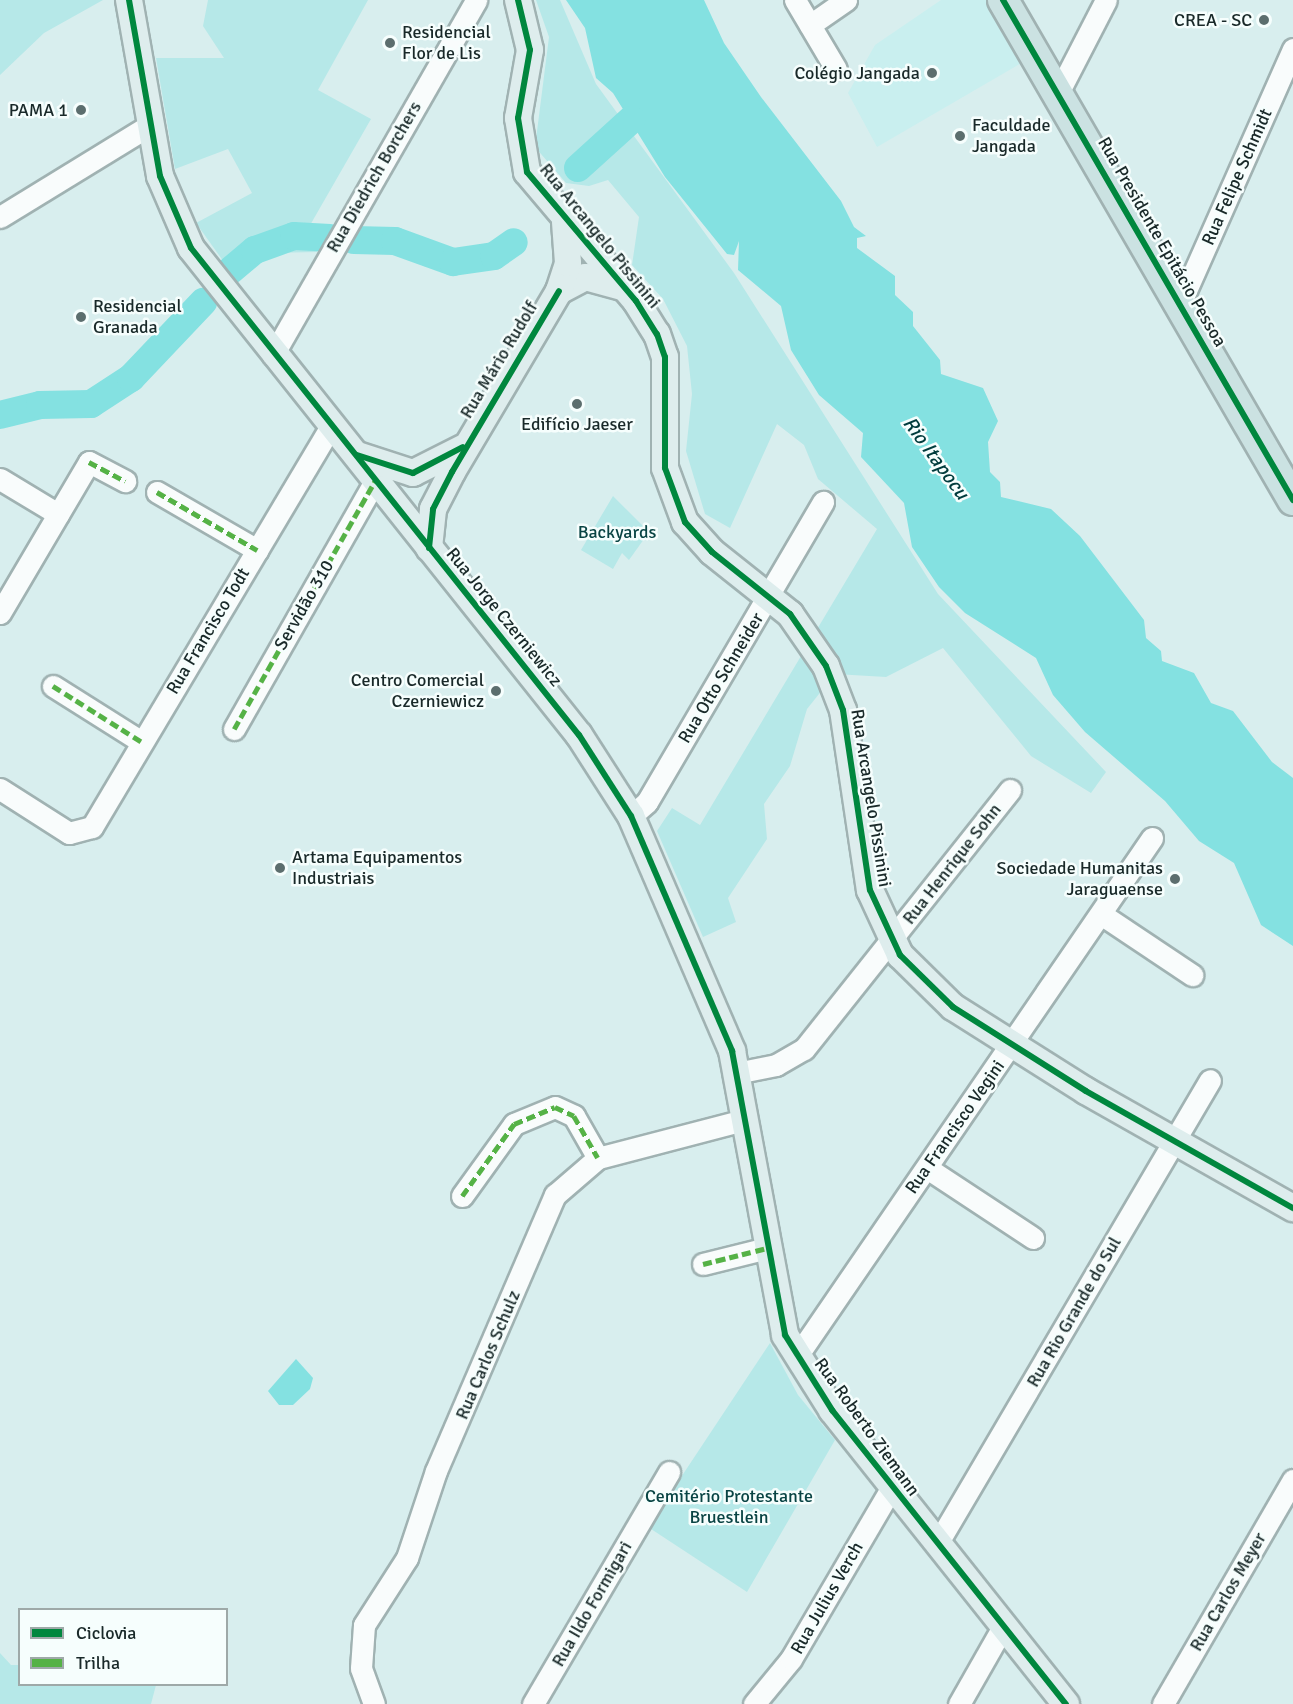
<!DOCTYPE html>
<meta charset="utf-8">
<style>
body{margin:0}
#map{position:relative;width:1293px;height:1704px;overflow:hidden;background:#d8eeee;font-family:Signika,sans-serif}
div>[style]{position:absolute}
.built>*{inset:0;background:#c9efef}
.green>*{inset:0;background:#b6e8e8}
.water>*{inset:0;background:#84e1e1}
.river>*{height:28px;margin:-14px;padding:0 14px;transform-origin:14px;border-radius:14px;background:#84e1e1}
.roads{filter:drop-shadow(2px 0 #a0b2b2) drop-shadow(-2px 0 #a0b2b2) drop-shadow(0 2px #a0b2b2) drop-shadow(0 -2px #a0b2b2)}
.minor>*{height:21px;margin:-10.5px;padding:0 10.5px;transform-origin:10.5px;border-radius:10.5px;background:#f9fcfc}
.major>*{height:26px;margin:-13px;padding:0 13px;transform-origin:13px;border-radius:13px;background:#deeded}
.highway>*{height:30px;margin:-15px;padding:0 15px;transform-origin:15px;border-radius:15px;background:#cbe2e2}
.quiet>*{height:4.5px;margin-top:-2.25px;transform-origin:0;background:repeating-linear-gradient(90deg,#55b246 0 9px,transparent 0 13.5px)}
.cycleway>*{height:6px;margin:-3px;padding:0 3px;transform-origin:3px;border-radius:3px;background:#00873e}
.dots>*{width:16px;height:16px;translate:-50% -50%;box-sizing:border-box;border:3px solid #f6fefd;border-radius:50%}
span{translate:-50% -50%;white-space:nowrap;text-align:center;line-height:1.15;-webkit-text-stroke:5px #f6fefd;paint-order:stroke}
.poi-label{font-size:18px;color:#192929}
.right{translate:-100% -50%;text-align:right}
.left{translate:0 -50%;text-align:left}
.street-label{font-size:18px;color:#192929}
.park-label{font-size:18px;color:#094444}
.water-label{font-size:20px;color:#003c3d;font-style:italic}
.legend{position:absolute;left:18px;top:1608px;width:210px;height:78px;box-sizing:border-box;background:#f6fefd;border:2px solid #9ea9a8;margin:0;padding:8px 10px;list-style:none;font-size:18px;color:#192929}
.legend li{display:flex;align-items:center;gap:12px;height:30px}
.legend b{width:30px;border:2px solid #9ea9a8}
</style>
<div id="map">
<div class="built">
<div style="clip-path:polygon(941px 0,989px 0,1023px 62px,877px 147px,848px 93px,875px 45px)"></div>
</div>
<div class="green">
<div style="clip-path:polygon(0 0,103px 0,44px 33px,0 75px)"></div>
<div style="clip-path:polygon(208px 0,368px 0,318px 90px,371px 119px,309px 227px,326px 237px,317px 252px,267px 253px,236px 279px,196px 223px,252px 193px,228px 149px,175px 169px,156px 58px,224px 58px,203px 26px)"></div>
<div style="clip-path:polygon(536px 0,560px 0,596px 84px,734px 273px,938px 594px,1106px 772px,1091px 793px,1031px 756px,943px 648px,886px 677px,835px 674px,807px 709px,790px 766px,764px 804px,767px 839px,728px 898px,736px 922px,703px 937px,657px 831px,672px 808px,700px 825px,877px 529px,818px 479px,804px 445px,777px 424px,730px 528px,705px 514px,686px 451px,692px 394px,687px 346px,663px 299px,632px 265px,639px 217px,608px 180px,589px 186px,566px 183px,535px 147px,549px 37px)"></div>
<div style="clip-path:polygon(613px 496px,649px 532px,629px 560px,622px 553px,613px 569px,581px 550px)"></div>
<div style="clip-path:polygon(770px 1343px,798px 1395px,835px 1440px,747px 1592px,648px 1527px)"></div>
<div style="clip-path:polygon(0 1653px,11px 1665px,19px 1665px,20px 1684px,156px 1685px,151px 1704px,0 1704px)"></div>
</div>
<div class="water">
<div style="clip-path:polygon(566px 0,704px 0,724px 43px,761px 97px,841px 201px,854px 227px,866px 236px,857px 238px,857px 248px,895px 276px,895px 295px,913px 312px,913px 326px,940px 360px,941px 374px,983px 388px,998px 421px,988px 442px,990px 472px,1000px 482px,1001px 497px,1051px 509px,1080px 536px,1144px 620px,1146px 638px,1161px 651px,1162px 661px,1194px 673px,1211px 703px,1233px 711px,1272px 762px,1293px 778px,1293px 946px,1261px 925px,1234px 863px,1199px 841px,1165px 801px,1085px 732px,1053px 695px,1036px 658px,965px 613px,939px 587px,912px 547px,904px 503px,861px 457px,863px 433px,819px 395px,791px 350px,781px 306px,738px 270px,739px 241px,734px 255px,727px 254px,665px 177px,613px 93px,596px 78px,585px 28px)"></div>
<div style="clip-path:polygon(296px 1359px,313px 1378px,310px 1389px,293px 1405px,279px 1405px,268px 1391px)"></div>
</div>
<div class="river">
<div style="left:578px;top:168px;width:72px;rotate:-42.2deg"></div>
<div style="left:354px;top:240px;width:41px;rotate:1.4deg"></div>
<div style="left:395px;top:241px;width:62px;rotate:19.9deg"></div>
<div style="left:453px;top:262px;width:41px;rotate:-8.3deg"></div>
<div style="left:494px;top:256px;width:24px;rotate:-35deg"></div>
<div style="left:231px;top:270px;width:31px;rotate:-40deg"></div>
<div style="left:255px;top:250px;width:41px;rotate:-19.7deg"></div>
<div style="left:294px;top:236px;width:36px;rotate:3deg"></div>
<div style="left:0;top:415px;width:41px;rotate:-14deg"></div>
<div style="left:40px;top:405px;width:51px;rotate:-1.1deg"></div>
<div style="left:91px;top:404px;width:48px;rotate:-33deg"></div>
<div style="left:131px;top:378px;width:105px;rotate:-46.5deg"></div>
</div>
<div class="roads">
<div class="minor">
<div style="left:795px;top:0;width:80px;rotate:59.3deg"></div>
<div style="left:810px;top:25px;width:44px;rotate:-34.8deg"></div>
<div style="left:1059px;top:91px;width:102px;rotate:-62.7deg"></div>
<div style="left:0;top:217px;width:176px;rotate:-31.5deg"></div>
<div style="left:1180px;top:304px;width:279px;rotate:-66.1deg"></div>
<div style="left:273px;top:355px;width:409px;rotate:-60.2deg"></div>
<div style="left:0;top:479px;width:68px;rotate:31.1deg"></div>
<div style="left:157px;top:492px;width:116px;rotate:30.1deg"></div>
<div style="left:0;top:613px;width:175px;rotate:-59.5deg"></div>
<div style="left:89px;top:462px;width:41px;rotate:27.8deg"></div>
<div style="left:53px;top:686px;width:105px;rotate:32.2deg"></div>
<div style="left:234px;top:729px;width:285px;rotate:-60.4deg"></div>
<div style="left:0;top:789px;width:82px;rotate:32.5deg"></div>
<div style="left:69px;top:833px;width:24px;rotate:-15deg"></div>
<div style="left:92px;top:827px;width:467px;rotate:-59.2deg"></div>
<div style="left:631px;top:816px;width:21px;rotate:-41deg"></div>
<div style="left:647px;top:802px;width:348px;rotate:-59.6deg"></div>
<div style="left:1101px;top:914px;width:110px;rotate:33.8deg"></div>
<div style="left:736px;top:1073px;width:41px;rotate:-11.3deg"></div>
<div style="left:776px;top:1065px;width:32px;rotate:-30deg"></div>
<div style="left:804px;top:1049px;width:331px;rotate:-51.5deg"></div>
<div style="left:927px;top:1168px;width:127px;rotate:33.4deg"></div>
<div style="left:462px;top:1196px;width:89px;rotate:-54.2deg"></div>
<div style="left:514px;top:1124px;width:44px;rotate:-22.5deg"></div>
<div style="left:555px;top:1107px;width:21px;rotate:25deg"></div>
<div style="left:574px;top:1116px;width:48px;rotate:60.3deg"></div>
<div style="left:703px;top:1264px;width:66px;rotate:-14deg"></div>
<div style="left:797px;top:1356px;width:628px;rotate:-55.58deg"></div>
<div style="left:937px;top:1544px;width:538px;rotate:-59.53deg"></div>
<div style="left:374px;top:1704px;width:38px;rotate:-110deg"></div>
<div style="left:361px;top:1668px;width:43px;rotate:-86deg"></div>
<div style="left:364px;top:1625px;width:80px;rotate:-57.3deg"></div>
<div style="left:407px;top:1558px;width:92px;rotate:-71.6deg"></div>
<div style="left:436px;top:1471px;width:301px;rotate:-66.7deg"></div>
<div style="left:555px;top:1195px;width:57px;rotate:-40.7deg"></div>
<div style="left:598px;top:1158px;width:151px;rotate:-14.6deg"></div>
<div style="left:533px;top:1704px;width:269px;rotate:-59.6deg"></div>
<div style="left:754px;top:1704px;width:58px;rotate:-50.6deg"></div>
<div style="left:791px;top:1659px;width:199px;rotate:-59.6deg"></div>
<div style="left:959px;top:1704px;width:89px;rotate:-60.3deg"></div>
<div style="left:1163px;top:1704px;width:259px;rotate:-59.9deg"></div>
</div>
<div class="major">
<div style="left:129px;top:0;width:179px;rotate:80deg"></div>
<div style="left:160px;top:176px;width:78px;rotate:66.7deg"></div>
<div style="left:191px;top:248px;width:623px;rotate:51.46deg"></div>
<div style="left:579px;top:735px;width:96px;rotate:57.3deg"></div>
<div style="left:631px;top:816px;width:256px;rotate:66.7deg"></div>
<div style="left:732px;top:1051px;width:289px;rotate:79.4deg"></div>
<div style="left:785px;top:1335px;width:89px;rotate:57.9deg"></div>
<div style="left:832px;top:1410px;width:376px;rotate:51.5deg"></div>
<div style="left:518px;top:0;width:51px;rotate:76.5deg"></div>
<div style="left:530px;top:50px;width:69px;rotate:100deg"></div>
<div style="left:518px;top:118px;width:55px;rotate:80.5deg"></div>
<div style="left:527px;top:172px;width:169px;rotate:49.8deg"></div>
<div style="left:636px;top:301px;width:39px;rotate:58deg"></div>
<div style="left:657px;top:334px;width:24px;rotate:71deg"></div>
<div style="left:665px;top:357px;width:111px;rotate:90deg"></div>
<div style="left:665px;top:468px;width:58px;rotate:69.7deg"></div>
<div style="left:685px;top:522px;width:40px;rotate:48deg"></div>
<div style="left:712px;top:552px;width:100px;rotate:38.5deg"></div>
<div style="left:790px;top:614px;width:63px;rotate:55.3deg"></div>
<div style="left:826px;top:666px;width:47px;rotate:68.9deg"></div>
<div style="left:843px;top:710px;width:182px;rotate:81.5deg"></div>
<div style="left:870px;top:890px;width:72px;rotate:65.2deg"></div>
<div style="left:900px;top:955px;width:74px;rotate:44.5deg"></div>
<div style="left:953px;top:1007px;width:157px;rotate:32.3deg"></div>
<div style="left:1086px;top:1091px;width:238px;rotate:29.5deg"></div>
<div style="left:559px;top:291px;width:30px;rotate:-28deg"></div>
<div style="left:585px;top:277px;width:38px;rotate:15deg"></div>
<div style="left:357px;top:455px;width:59px;rotate:17.8deg"></div>
<div style="left:413px;top:473px;width:56px;rotate:-26.6deg"></div>
<div style="left:429px;top:548px;width:39px;rotate:-84deg"></div>
<div style="left:433px;top:509px;width:42px;rotate:-62.8deg"></div>
<div style="left:452px;top:472px;width:210px;rotate:-59.4deg"></div>
<div style="left:559px;top:291px;width:29px;rotate:-72deg"></div>
<div style="left:568px;top:263px;width:41px;rotate:-94.2deg"></div>
</div>
<div class="highway">
<div style="left:1003px;top:0;width:578px;rotate:59.89deg"></div>
</div>
</div>
<div class="quiet">
<div style="left:89px;top:462px;width:41px;rotate:27.8deg"></div>
<div style="left:157px;top:492px;width:116px;rotate:30.1deg"></div>
<div style="left:53px;top:686px;width:105px;rotate:32.2deg"></div>
<div style="left:234px;top:729px;width:285px;rotate:-60.4deg"></div>
<div style="left:462px;top:1196px;width:89px;rotate:-54.2deg"></div>
<div style="left:514px;top:1124px;width:44px;rotate:-22.5deg"></div>
<div style="left:555px;top:1107px;width:21px;rotate:25deg"></div>
<div style="left:574px;top:1116px;width:48px;rotate:60.3deg"></div>
<div style="left:703px;top:1264px;width:66px;rotate:-14deg"></div>
</div>
<div class="cycleway">
<div style="left:129px;top:0;width:179px;rotate:80deg"></div>
<div style="left:160px;top:176px;width:78px;rotate:66.7deg"></div>
<div style="left:191px;top:248px;width:623px;rotate:51.46deg"></div>
<div style="left:579px;top:735px;width:96px;rotate:57.3deg"></div>
<div style="left:631px;top:816px;width:256px;rotate:66.7deg"></div>
<div style="left:732px;top:1051px;width:289px;rotate:79.4deg"></div>
<div style="left:785px;top:1335px;width:89px;rotate:57.9deg"></div>
<div style="left:832px;top:1410px;width:376px;rotate:51.5deg"></div>
<div style="left:518px;top:0;width:51px;rotate:76.5deg"></div>
<div style="left:530px;top:50px;width:69px;rotate:100deg"></div>
<div style="left:518px;top:118px;width:55px;rotate:80.5deg"></div>
<div style="left:527px;top:172px;width:169px;rotate:49.8deg"></div>
<div style="left:636px;top:301px;width:39px;rotate:58deg"></div>
<div style="left:657px;top:334px;width:24px;rotate:71deg"></div>
<div style="left:665px;top:357px;width:111px;rotate:90deg"></div>
<div style="left:665px;top:468px;width:58px;rotate:69.7deg"></div>
<div style="left:685px;top:522px;width:40px;rotate:48deg"></div>
<div style="left:712px;top:552px;width:100px;rotate:38.5deg"></div>
<div style="left:790px;top:614px;width:63px;rotate:55.3deg"></div>
<div style="left:826px;top:666px;width:47px;rotate:68.9deg"></div>
<div style="left:843px;top:710px;width:182px;rotate:81.5deg"></div>
<div style="left:870px;top:890px;width:72px;rotate:65.2deg"></div>
<div style="left:900px;top:955px;width:74px;rotate:44.5deg"></div>
<div style="left:953px;top:1007px;width:157px;rotate:32.3deg"></div>
<div style="left:1086px;top:1091px;width:238px;rotate:29.5deg"></div>
<div style="left:1003px;top:0;width:578px;rotate:59.89deg"></div>
<div style="left:357px;top:455px;width:59px;rotate:17.8deg"></div>
<div style="left:413px;top:473px;width:56px;rotate:-27.5deg"></div>
<div style="left:429px;top:548px;width:39px;rotate:-84deg"></div>
<div style="left:433px;top:509px;width:42px;rotate:-62.8deg"></div>
<div style="left:452px;top:472px;width:210px;rotate:-59.4deg"></div>
</div>
<div class="dots">
<div style="left:1264px;top:20px;background:#5c6e6e"></div>
<div style="left:390px;top:43px;background:#5c6e6e"></div>
<div style="left:932px;top:73px;background:#5c6e6e"></div>
<div style="left:81px;top:110px;background:#5c6e6e"></div>
<div style="left:960px;top:136px;background:#5c6e6e"></div>
<div style="left:81px;top:317px;background:#5c6e6e"></div>
<div style="left:577px;top:404px;background:#5c6e6e"></div>
<div style="left:496px;top:691px;background:#5c6e6e"></div>
<div style="left:280px;top:868px;background:#5c6e6e"></div>
<div style="left:1175px;top:879px;background:#5c6e6e"></div>
</div>
<div class="poi-label">
<span class="right" style="left:1252px;top:20px">CREA - SC</span>
<span class="left" style="left:402px;top:43px">Residencial<br>Flor de Lis</span>
<span class="right" style="left:920px;top:73px">Colégio Jangada</span>
<span class="right" style="left:68px;top:110px">PAMA 1</span>
<span class="left" style="left:972px;top:136px">Faculdade<br>Jangada</span>
<span class="left" style="left:93px;top:317px">Residencial<br>Granada</span>
<span style="left:577px;top:424px">Edifício Jaeser</span>
<span class="right" style="left:484px;top:691px">Centro Comercial<br>Czerniewicz</span>
<span class="left" style="left:292px;top:868px">Artama Equipamentos<br>Industriais</span>
<span class="right" style="left:1163px;top:879px">Sociedade Humanitas<br>Jaraguaense</span>
</div>
<div class="street-label">
<span style="left:374px;top:177px;rotate:-60deg">Rua Diedrich Borchers</span>
<span style="left:1237px;top:177px;rotate:-66deg">Rua Felipe Schmidt</span>
<span style="left:600px;top:236px;rotate:51deg">Rua Arcangelo Pissinini</span>
<span style="left:1162px;top:242px;rotate:60deg">Rua Presidente Epitácio Pessoa</span>
<span style="left:499px;top:360px;rotate:-59deg">Rua Mário Rudolf</span>
<span style="left:304px;top:605px;rotate:-60deg">Servidão 310</span>
<span style="left:504px;top:617px;rotate:51deg">Rua Jorge Czerniewicz</span>
<span style="left:208px;top:631px;rotate:-59deg">Rua Francisco Todt</span>
<span style="left:721px;top:678px;rotate:-59deg">Rua Otto Schneider</span>
<span style="left:871px;top:798px;rotate:81deg">Rua Arcangelo Pissinini</span>
<span style="left:952px;top:864px;rotate:-52deg">Rua Henrique Sohn</span>
<span style="left:955px;top:1127px;rotate:-55deg">Rua Francisco Vegini</span>
<span style="left:1074px;top:1312px;rotate:-60deg">Rua Rio Grande do Sul</span>
<span style="left:488px;top:1355px;rotate:-67deg">Rua Carlos Schulz</span>
<span style="left:867px;top:1427px;rotate:54deg">Rua Roberto Ziemann</span>
<span style="left:1228px;top:1592px;rotate:-60deg">Rua Carlos Meyer</span>
<span style="left:827px;top:1598px;rotate:-60deg">Rua Julius Verch</span>
<span style="left:592px;top:1604px;rotate:-60deg">Rua Ildo Formigari</span>
</div>
<div class="park-label">
<span style="left:617px;top:532px">Backyards</span>
<span style="left:729px;top:1507px">Cemitério Protestante<br>Bruestlein</span>
</div>
<div class="water-label">
<span style="left:936px;top:458px;rotate:54deg">Rio Itapocu</span>
</div>
<ul class="legend">
<li><b style="height:8px;background:#00873e"></b>Ciclovia</li>
<li><b style="height:8px;background:#55b246"></b>Trilha</li>
</ul>
</div>
